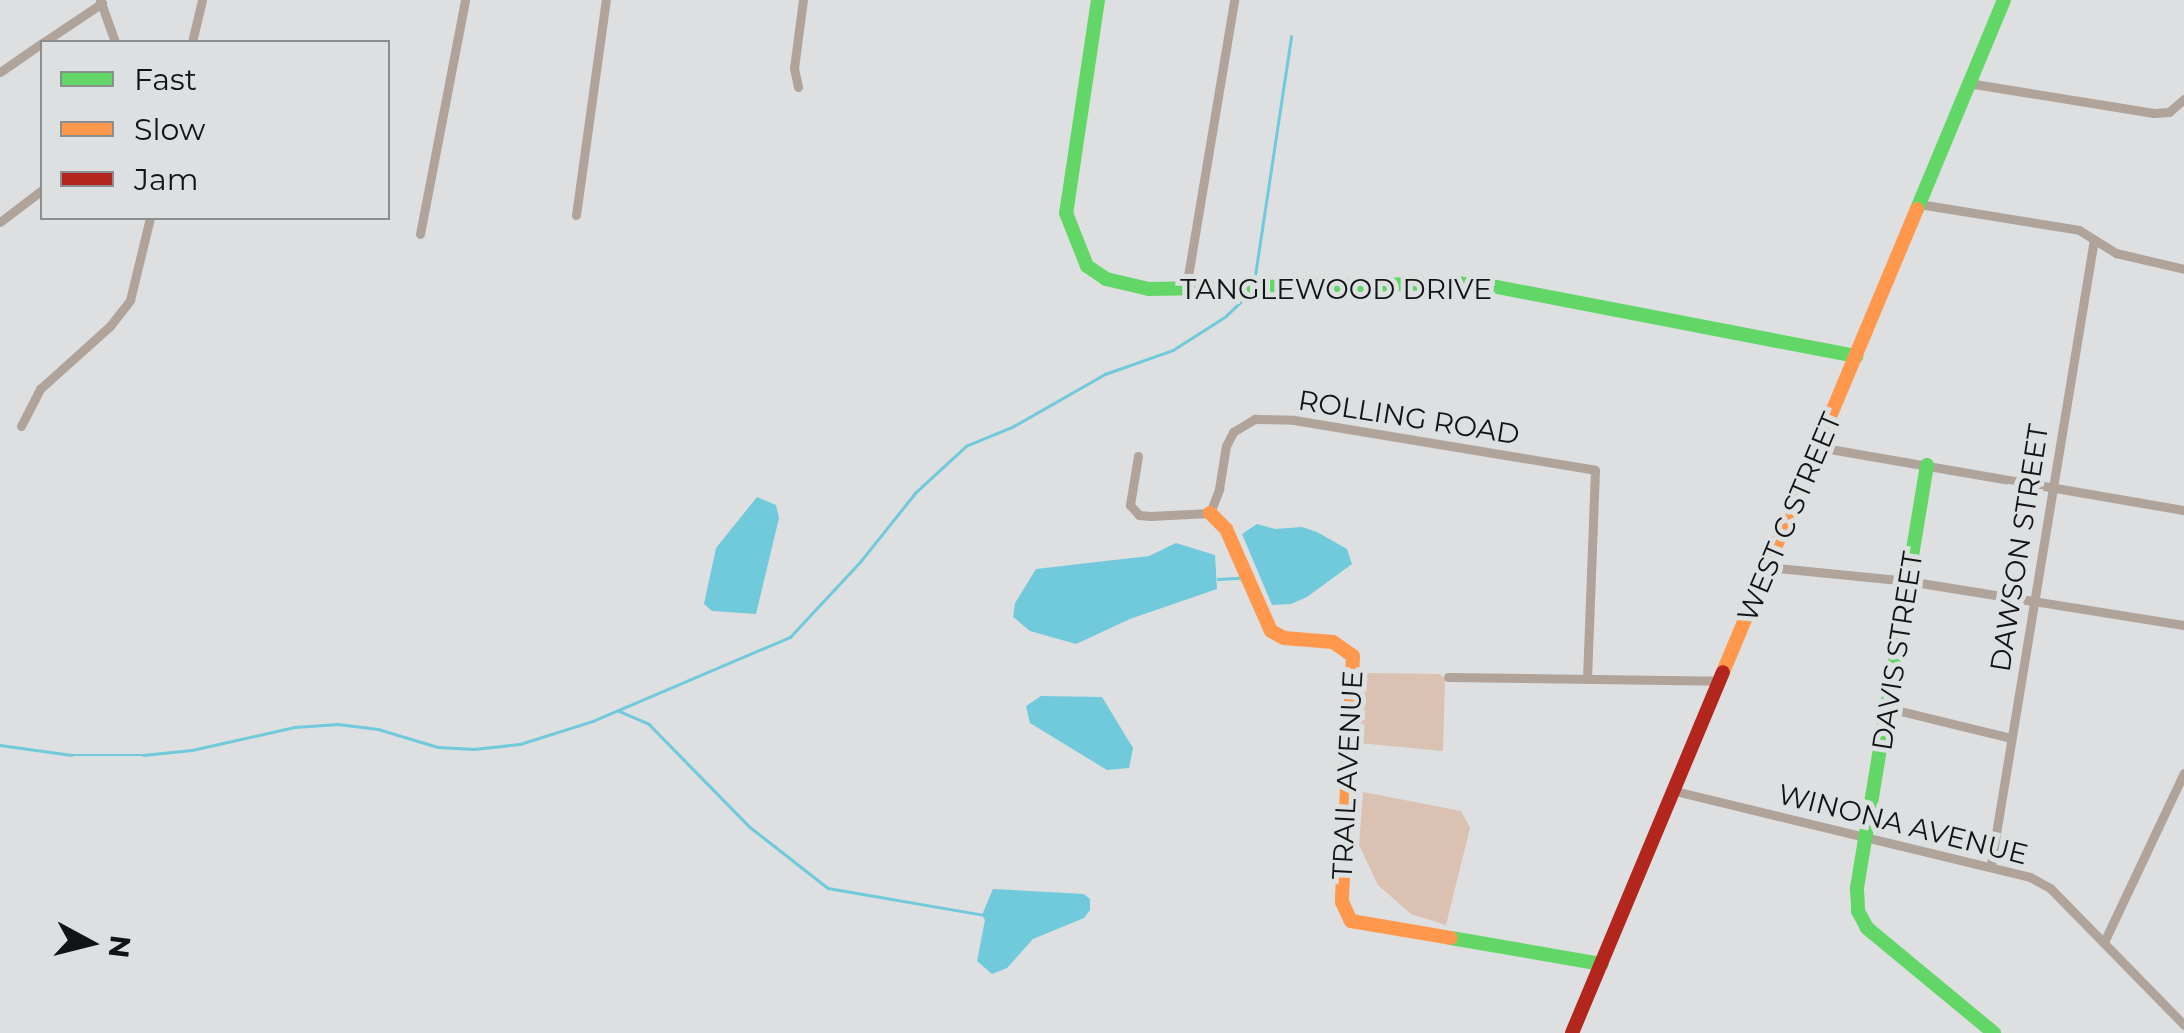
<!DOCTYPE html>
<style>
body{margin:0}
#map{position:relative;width:2184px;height:1033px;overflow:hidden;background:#dddfe0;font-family:Montserrat,sans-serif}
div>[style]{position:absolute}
.green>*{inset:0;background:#dbc1b2}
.water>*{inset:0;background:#70cadb}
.stream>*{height:2.5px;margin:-1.25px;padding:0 1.25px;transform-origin:1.25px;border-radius:1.25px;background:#70cadb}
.street>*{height:9px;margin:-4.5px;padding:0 4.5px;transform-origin:4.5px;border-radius:4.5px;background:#afa39a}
.fast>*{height:14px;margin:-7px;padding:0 7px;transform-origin:7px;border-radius:7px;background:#63d668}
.slow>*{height:14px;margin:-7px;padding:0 7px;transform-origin:7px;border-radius:7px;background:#ff974d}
.jam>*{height:14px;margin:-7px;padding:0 7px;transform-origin:7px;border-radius:7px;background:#b3261e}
span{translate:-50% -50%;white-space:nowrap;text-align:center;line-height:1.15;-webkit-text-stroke:10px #dce0e1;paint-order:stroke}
.street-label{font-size:28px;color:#121314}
.legend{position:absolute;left:40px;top:40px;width:350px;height:180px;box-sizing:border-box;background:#dce0e1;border:2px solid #8b8e8f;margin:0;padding:12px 18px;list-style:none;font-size:30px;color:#121314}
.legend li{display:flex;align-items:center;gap:20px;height:50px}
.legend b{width:50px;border:2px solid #8b8e8f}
.north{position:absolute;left:40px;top:893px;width:100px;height:100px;-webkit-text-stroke:8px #dce0e1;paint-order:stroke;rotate:97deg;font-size:28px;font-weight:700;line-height:40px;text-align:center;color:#121314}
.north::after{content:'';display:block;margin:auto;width:35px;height:45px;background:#121314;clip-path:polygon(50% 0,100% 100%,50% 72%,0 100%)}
</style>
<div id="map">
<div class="green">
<div style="clip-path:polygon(1365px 673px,1440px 674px,1445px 679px,1443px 751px,1359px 743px)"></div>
<div style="clip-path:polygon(1363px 792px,1461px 811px,1470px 828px,1446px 925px,1411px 914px,1378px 885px,1359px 845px)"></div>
</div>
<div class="water">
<div style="clip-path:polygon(757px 497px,776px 505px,779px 518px,756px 614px,712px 611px,704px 604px,716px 548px)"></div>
<div style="clip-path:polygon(1257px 524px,1275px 529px,1302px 527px,1317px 532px,1347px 549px,1352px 564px,1307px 597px,1291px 604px,1272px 605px,1242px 534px)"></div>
<div style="clip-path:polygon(1176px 543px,1215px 555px,1217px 589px,1130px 619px,1076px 644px,1030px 631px,1013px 617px,1015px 603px,1036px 569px,1149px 556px)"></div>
<div style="clip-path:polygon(1041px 696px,1102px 697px,1133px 748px,1129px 768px,1107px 770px,1030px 723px,1026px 706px)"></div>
<div style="clip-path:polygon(993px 889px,1084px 894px,1090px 899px,1090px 910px,1084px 918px,1033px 939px,1007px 968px,992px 974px,977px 961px,985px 920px,982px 915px)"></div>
</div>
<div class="stream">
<div style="left:1254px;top:282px;width:248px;rotate:-81.4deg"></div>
<div style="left:1218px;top:579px;width:22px;rotate:-3deg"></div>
<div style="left:619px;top:711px;width:33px;rotate:23deg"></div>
<div style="left:649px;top:724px;width:144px;rotate:45.6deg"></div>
<div style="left:750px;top:827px;width:99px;rotate:38deg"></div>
<div style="left:828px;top:888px;width:159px;rotate:9.8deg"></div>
<div style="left:0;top:745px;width:72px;rotate:8deg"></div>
<div style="left:71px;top:755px;width:72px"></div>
<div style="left:143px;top:755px;width:49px;rotate:-5.8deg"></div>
<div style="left:192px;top:750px;width:106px;rotate:-12.6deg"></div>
<div style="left:295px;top:727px;width:43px;rotate:-4deg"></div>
<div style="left:338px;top:724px;width:40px;rotate:7.1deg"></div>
<div style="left:378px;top:729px;width:63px;rotate:16.7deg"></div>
<div style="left:438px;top:747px;width:36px;rotate:3deg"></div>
<div style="left:474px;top:749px;width:46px;rotate:-6.2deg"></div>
<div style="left:520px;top:744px;width:77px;rotate:-17.5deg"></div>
<div style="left:593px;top:721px;width:214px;rotate:-23.1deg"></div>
<div style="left:790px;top:637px;width:103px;rotate:-47deg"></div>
<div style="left:860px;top:562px;width:88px;rotate:-51.4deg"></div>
<div style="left:915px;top:493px;width:69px;rotate:-42.7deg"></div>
<div style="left:966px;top:446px;width:50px;rotate:-22.4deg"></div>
<div style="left:1012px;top:427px;width:107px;rotate:-29.7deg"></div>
<div style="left:1105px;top:374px;width:72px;rotate:-19.4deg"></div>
<div style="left:1173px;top:350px;width:63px;rotate:-32.7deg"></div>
<div style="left:1226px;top:316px;width:32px;rotate:-44deg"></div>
</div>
<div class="street">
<div style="left:100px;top:0;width:45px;rotate:70.3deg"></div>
<div style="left:44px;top:42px;width:70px;rotate:-33.9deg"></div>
<div style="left:192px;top:42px;width:43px;rotate:-76.6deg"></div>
<div style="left:0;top:72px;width:51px;rotate:-34.6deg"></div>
<div style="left:1968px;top:83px;width:188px;rotate:9.2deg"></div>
<div style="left:2154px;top:113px;width:15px;rotate:-4deg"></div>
<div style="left:2169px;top:112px;width:20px;rotate:-41deg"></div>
<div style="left:798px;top:87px;width:19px;rotate:-102deg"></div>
<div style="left:794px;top:68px;width:69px;rotate:-82.5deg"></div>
<div style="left:1919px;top:204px;width:162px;rotate:9.2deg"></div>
<div style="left:2079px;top:230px;width:44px;rotate:31.9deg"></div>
<div style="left:2116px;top:253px;width:70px;rotate:13.2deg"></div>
<div style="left:576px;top:215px;width:217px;rotate:-82.1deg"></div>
<div style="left:0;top:222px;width:53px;rotate:-37.3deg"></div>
<div style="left:420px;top:234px;width:238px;rotate:-79.1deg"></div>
<div style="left:1186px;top:288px;width:292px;rotate:-80.5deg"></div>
<div style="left:21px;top:426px;width:42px;rotate:-62.8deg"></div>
<div style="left:40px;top:389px;width:94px;rotate:-42deg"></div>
<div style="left:110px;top:326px;width:33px;rotate:-52deg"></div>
<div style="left:130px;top:300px;width:84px;rotate:-76.3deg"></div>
<div style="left:1818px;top:447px;width:371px;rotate:9.8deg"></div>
<div style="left:1138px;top:456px;width:50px;rotate:99.3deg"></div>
<div style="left:1130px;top:505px;width:13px;rotate:48deg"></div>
<div style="left:1139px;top:515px;width:11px;rotate:5deg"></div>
<div style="left:1150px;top:516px;width:60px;rotate:-2.9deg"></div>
<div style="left:1210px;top:513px;width:26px;rotate:-69deg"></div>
<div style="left:1219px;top:489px;width:44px;rotate:-80.8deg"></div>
<div style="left:1226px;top:446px;width:16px;rotate:-63deg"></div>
<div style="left:1233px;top:432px;width:26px;rotate:-31deg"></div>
<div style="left:1255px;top:419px;width:39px;rotate:1deg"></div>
<div style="left:1294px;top:420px;width:305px;rotate:9.4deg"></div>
<div style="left:1595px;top:470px;width:207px;rotate:92.2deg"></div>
<div style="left:1768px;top:567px;width:141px;rotate:5.7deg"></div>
<div style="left:1908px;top:581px;width:279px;rotate:9.1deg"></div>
<div style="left:1448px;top:677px;width:272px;rotate:0.8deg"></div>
<div style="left:1888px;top:708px;width:127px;rotate:13.7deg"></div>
<div style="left:1675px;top:791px;width:365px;rotate:13.6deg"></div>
<div style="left:2030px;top:877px;width:23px;rotate:29deg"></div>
<div style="left:2050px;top:888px;width:192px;rotate:45.6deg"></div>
<div style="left:1991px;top:864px;width:633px;rotate:-80.64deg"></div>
<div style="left:2104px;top:942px;width:187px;rotate:-64.7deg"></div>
</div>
<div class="fast">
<div style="left:1098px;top:0;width:215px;rotate:98.5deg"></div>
<div style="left:1066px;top:213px;width:57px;rotate:68.4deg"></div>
<div style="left:1087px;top:266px;width:23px;rotate:34deg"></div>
<div style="left:1106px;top:279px;width:44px;rotate:13.1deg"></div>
<div style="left:1149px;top:289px;width:306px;rotate:-1.1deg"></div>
<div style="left:1455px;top:283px;width:42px;rotate:5.4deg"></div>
<div style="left:1497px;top:287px;width:366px;rotate:10.9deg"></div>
<div style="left:1917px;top:209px;width:226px;rotate:-67.4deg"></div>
<div style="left:1927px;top:465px;width:430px;rotate:99.4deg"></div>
<div style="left:1857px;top:889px;width:22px;rotate:87deg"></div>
<div style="left:1858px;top:911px;width:19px;rotate:62deg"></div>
<div style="left:1867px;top:928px;width:165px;rotate:39.6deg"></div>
<div style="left:1451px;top:938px;width:153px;rotate:9.8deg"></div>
</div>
<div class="slow">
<div style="left:1210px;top:513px;width:23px;rotate:45deg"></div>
<div style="left:1226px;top:529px;width:111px;rotate:66.2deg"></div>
<div style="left:1271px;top:631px;width:15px;rotate:28deg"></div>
<div style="left:1284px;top:638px;width:49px;rotate:4.7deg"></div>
<div style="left:1333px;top:642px;width:24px;rotate:35deg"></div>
<div style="left:1353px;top:656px;width:246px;rotate:92.6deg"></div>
<div style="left:1342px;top:902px;width:21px;rotate:65deg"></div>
<div style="left:1351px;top:921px;width:101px;rotate:9.6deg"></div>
<div style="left:1723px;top:672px;width:502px;rotate:-67.27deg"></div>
</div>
<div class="jam">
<div style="left:1572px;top:1033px;width:391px;rotate:-67.3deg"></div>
</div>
<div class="street-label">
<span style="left:1336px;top:289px">TANGLEWOOD DRIVE</span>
<span style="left:1409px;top:417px;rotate:9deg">ROLLING ROAD</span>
<span style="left:1789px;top:517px;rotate:-67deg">WEST C STREET</span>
<span style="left:2019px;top:548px;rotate:-81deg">DAWSON STREET</span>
<span style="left:1897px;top:651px;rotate:-81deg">DAVIS STREET</span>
<span style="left:1347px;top:775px;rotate:-87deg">TRAIL AVENUE</span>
<span style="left:1903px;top:824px;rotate:14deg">WINONA AVENUE</span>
</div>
<ul class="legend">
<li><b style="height:12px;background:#63d668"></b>Fast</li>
<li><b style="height:12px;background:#ff974d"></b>Slow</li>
<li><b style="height:12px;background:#b3261e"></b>Jam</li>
</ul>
<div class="north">N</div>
</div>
